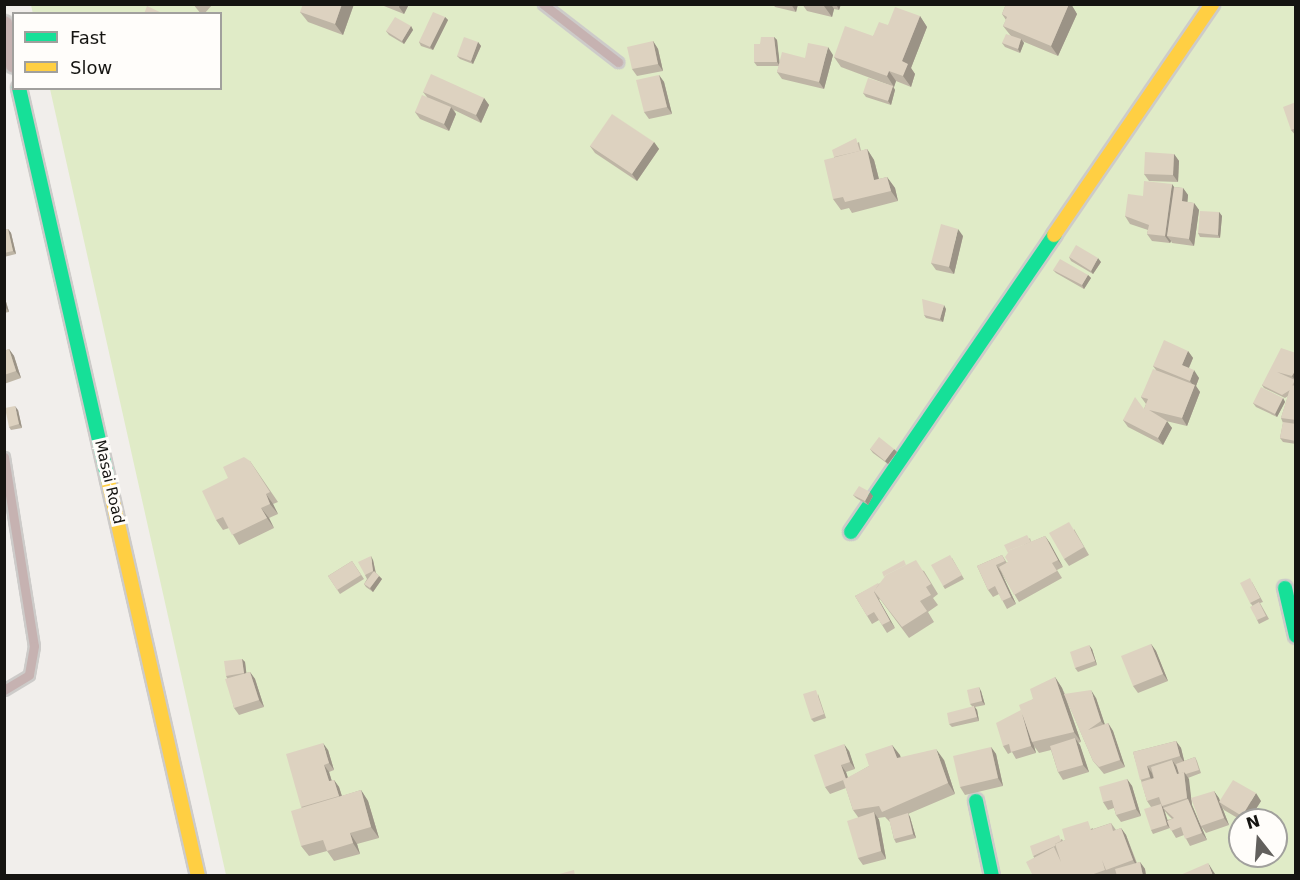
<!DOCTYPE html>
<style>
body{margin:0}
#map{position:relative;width:1300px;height:880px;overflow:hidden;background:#f1eeeb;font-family:"DejaVu Sans",sans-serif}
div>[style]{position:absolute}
.green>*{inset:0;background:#e0ebc7}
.roads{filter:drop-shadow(2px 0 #cdcbc9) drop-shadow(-2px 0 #cdcbc9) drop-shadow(0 2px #cdcbc9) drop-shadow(0 -2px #cdcbc9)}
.lane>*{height:9px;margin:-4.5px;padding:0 4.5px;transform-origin:4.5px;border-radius:4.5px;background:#c6b2b1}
.street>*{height:18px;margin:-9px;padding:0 9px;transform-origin:9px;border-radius:9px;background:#c6b2b1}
.fast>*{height:14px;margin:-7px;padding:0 7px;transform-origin:7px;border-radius:7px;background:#16e098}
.slow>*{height:14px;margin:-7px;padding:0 7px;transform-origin:7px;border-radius:7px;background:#ffcf43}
.wall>*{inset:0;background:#beb5a5}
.shaded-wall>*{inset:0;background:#9b9386}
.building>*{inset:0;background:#ddd2c0}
span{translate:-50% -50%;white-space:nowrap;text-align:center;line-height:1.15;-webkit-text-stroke:6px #fffdfa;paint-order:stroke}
.street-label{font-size:15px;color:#151411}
.frame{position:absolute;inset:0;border:6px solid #151411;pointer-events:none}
.legend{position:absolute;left:12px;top:12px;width:210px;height:78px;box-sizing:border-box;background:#fffdfa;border:2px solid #a1a09d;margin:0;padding:8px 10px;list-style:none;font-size:18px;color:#151411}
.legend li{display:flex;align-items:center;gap:12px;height:30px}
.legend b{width:30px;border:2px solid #a1a09d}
.north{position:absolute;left:1228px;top:808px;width:60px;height:60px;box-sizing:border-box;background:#fffdfa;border:2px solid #a1a09d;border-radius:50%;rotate:343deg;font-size:16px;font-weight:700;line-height:24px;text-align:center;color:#151411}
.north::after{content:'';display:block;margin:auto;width:21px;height:27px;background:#62605d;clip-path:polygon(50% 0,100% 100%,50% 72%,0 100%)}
</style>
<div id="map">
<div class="green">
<div style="clip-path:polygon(evenodd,31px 5px,1295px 5px,1295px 875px,226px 875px,50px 89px,220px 88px,220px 14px,33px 14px,31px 5px,1240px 820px,1276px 820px,1276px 856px,1240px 856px,1240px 820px)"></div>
</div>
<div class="roads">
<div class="lane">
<div style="left:543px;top:4px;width:95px;rotate:37.7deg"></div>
<div style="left:4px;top:457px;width:191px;rotate:81deg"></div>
<div style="left:34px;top:646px;width:29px;rotate:100deg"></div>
<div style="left:29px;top:675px;width:29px;rotate:149deg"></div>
</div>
<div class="street">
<div style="left:4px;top:25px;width:40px;rotate:75.6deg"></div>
</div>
<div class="fast">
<div style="left:19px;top:88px;width:402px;rotate:77.2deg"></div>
<div style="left:851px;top:532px;width:360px;rotate:-55.6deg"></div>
<div style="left:1285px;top:588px;width:49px;rotate:77.1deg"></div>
<div style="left:976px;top:801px;width:77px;rotate:78deg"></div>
</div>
<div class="slow">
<div style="left:1054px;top:235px;width:280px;rotate:-55.6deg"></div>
<div style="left:108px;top:480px;width:406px;rotate:77.2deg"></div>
</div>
</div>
<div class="wall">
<div style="clip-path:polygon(193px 4px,213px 4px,204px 14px,201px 14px)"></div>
<div style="clip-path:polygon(354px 4px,343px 35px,308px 22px,300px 12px)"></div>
<div style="clip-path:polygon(384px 4px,409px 4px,404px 14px,384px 6px)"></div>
<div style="clip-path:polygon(773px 4px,798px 4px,796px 12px,775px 7px)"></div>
<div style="clip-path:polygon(802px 4px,841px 4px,839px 10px,834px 9px,832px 17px,807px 11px)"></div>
<div style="clip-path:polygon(1006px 4px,1071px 4px,1077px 14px,1058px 56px,1022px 41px,1024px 43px,1020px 53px,1005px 47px,1002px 43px,1011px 36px,1003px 26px,1006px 20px,1002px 14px)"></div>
<div style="clip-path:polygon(920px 16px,927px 27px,911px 68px,915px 74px,911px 87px,896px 81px,894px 87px,893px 87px,895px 90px,891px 105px,866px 97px,863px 93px,889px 85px,841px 67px,834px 57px,873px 36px,888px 25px)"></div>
<div style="clip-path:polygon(445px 17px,448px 20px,433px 50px,421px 46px,419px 42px)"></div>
<div style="clip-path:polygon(411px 26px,413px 30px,404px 44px,389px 35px,386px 31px)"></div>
<div style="clip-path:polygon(774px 37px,777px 40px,779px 62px,805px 58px,833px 55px,824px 89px,782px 79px,777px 72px,779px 66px,757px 66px,754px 62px,760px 44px)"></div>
<div style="clip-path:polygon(653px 41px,658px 49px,663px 71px,637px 76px,632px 69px)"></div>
<div style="clip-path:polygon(478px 42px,481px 46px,473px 64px,460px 59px,457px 56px)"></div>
<div style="clip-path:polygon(659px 75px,664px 82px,672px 114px,649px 119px,644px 112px)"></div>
<div style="clip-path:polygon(423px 92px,484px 98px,489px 105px,481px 123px,454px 110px,456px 114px,449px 131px,420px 119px,415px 112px,427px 97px)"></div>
<div style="clip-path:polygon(1296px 102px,1296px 136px,1291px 130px)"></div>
<div style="clip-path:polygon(654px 142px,659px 149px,637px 181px,595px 153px,590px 146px)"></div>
<div style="clip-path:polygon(859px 142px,861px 151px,867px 149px,874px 160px,879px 179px,887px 177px,895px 188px,898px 201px,852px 213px,849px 208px,841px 210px,833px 199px,834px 157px)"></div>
<div style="clip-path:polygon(1174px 154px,1179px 161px,1178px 182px,1149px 181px,1144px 174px)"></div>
<div style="clip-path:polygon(1174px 187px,1183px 188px,1188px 195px,1187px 202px,1194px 203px,1199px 210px,1194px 246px,1172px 243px,1171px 241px,1170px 243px,1152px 241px,1147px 234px,1148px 230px,1130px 224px,1125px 216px,1143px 196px)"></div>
<div style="clip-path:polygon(1219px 212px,1222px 216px,1220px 238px,1200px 237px,1198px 233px)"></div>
<div style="clip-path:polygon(8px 229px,11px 233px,16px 254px,4px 257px,4px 230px)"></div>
<div style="clip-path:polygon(963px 236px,954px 274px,936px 270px,931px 263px)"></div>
<div style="clip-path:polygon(1069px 257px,1101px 262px,1093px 274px,1071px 261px)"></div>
<div style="clip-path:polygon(1053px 270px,1088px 275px,1091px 278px,1084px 289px,1056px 273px)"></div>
<div style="clip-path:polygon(4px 295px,9px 312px,4px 313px)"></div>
<div style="clip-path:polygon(946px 309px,943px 322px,926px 318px,924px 315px)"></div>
<div style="clip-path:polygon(9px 349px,14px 356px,21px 378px,4px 384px,4px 351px)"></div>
<div style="clip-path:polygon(1188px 351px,1193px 358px,1189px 368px,1199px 378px,1196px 386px,1200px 392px,1187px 426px,1166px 421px,1172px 428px,1163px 445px,1128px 427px,1123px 420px,1144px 409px,1146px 404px,1141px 397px,1156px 370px,1153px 366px)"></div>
<div style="clip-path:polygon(1296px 353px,1296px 379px,1295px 380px,1296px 381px,1296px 444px,1283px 442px,1280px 438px,1283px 423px,1281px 418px,1288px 396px,1285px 398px,1264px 388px,1262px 385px)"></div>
<div style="clip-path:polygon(1283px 398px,1285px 402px,1277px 417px,1256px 407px,1253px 403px)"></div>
<div style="clip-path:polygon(18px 410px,22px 428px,11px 430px,9px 427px)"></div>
<div style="clip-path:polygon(870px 449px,897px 452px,888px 464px,873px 453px)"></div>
<div style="clip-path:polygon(250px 461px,278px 502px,273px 504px,278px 514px,269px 518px,274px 528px,239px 545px,229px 528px,223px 530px,216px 520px,228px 478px)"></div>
<div style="clip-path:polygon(853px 495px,873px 496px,868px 505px,856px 498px)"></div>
<div style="clip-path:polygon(1074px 529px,1089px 555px,1069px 566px,1064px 559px)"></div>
<div style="clip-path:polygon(1045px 536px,1063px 567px,1057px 570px,1062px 578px,1019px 602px,1001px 572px,1016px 604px,1007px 609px,999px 594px,993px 597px,988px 590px,977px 566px,1002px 555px,1007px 563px,1030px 538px,1031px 542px)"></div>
<div style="clip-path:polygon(952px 558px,964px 579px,945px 589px,943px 586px)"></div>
<div style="clip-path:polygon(373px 560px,376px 573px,382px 579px,373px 592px,366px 587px,364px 584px,367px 579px,365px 575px)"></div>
<div style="clip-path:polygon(352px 561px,364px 579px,340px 594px,328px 576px)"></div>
<div style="clip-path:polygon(907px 565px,924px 571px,938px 594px,933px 598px,938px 605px,928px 612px,934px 622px,909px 638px,880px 599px,879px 600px,895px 628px,887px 633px,879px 620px,872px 624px,855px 596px,879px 584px)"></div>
<div style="clip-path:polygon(1252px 582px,1263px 602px,1260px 603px,1269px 619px,1259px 624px,1257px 620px,1252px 605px,1250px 603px)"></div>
<div style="clip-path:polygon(1151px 644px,1156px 651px,1168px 681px,1138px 693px,1133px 686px)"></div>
<div style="clip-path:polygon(1092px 649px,1097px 665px,1078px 672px,1075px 668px)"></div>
<div style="clip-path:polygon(242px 659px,245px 662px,246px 673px,250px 672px,255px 679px,264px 707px,239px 715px,234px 708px,227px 678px,226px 676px)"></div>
<div style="clip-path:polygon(1055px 677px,1062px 688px,1065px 694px,1096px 698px,1105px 725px,1108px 723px,1113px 731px,1125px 767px,1104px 774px,1099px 768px,1093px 761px,1066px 698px,1081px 742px,1078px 743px,1080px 745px,1089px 772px,1063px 780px,1058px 772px,1051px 750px,1039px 753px,1034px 746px,1036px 753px,1016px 759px,1012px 752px,1008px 754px,1003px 746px,1033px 699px)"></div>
<div style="clip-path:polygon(981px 691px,985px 705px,975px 707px,977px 710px,979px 721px,952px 727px,949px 724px,973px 707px,970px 704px)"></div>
<div style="clip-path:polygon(818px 694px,826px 718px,814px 722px,811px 719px)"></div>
<div style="clip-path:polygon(evenodd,1176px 741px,1181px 748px,1184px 761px,1195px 757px,1197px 761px,1201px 773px,1188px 778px,1192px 805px,1200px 825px,1214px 791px,1220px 801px,1261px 801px,1249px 820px,1241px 820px,1224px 810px,1222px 807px,1229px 825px,1206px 833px,1201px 826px,1207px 840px,1190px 846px,1184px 835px,1176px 838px,1170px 828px,1153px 834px,1151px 830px,1151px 807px,1147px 801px,1133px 752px,1176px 741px,1164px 810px,1168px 815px,1172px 819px,1167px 820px,1164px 810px)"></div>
<div style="clip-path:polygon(892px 745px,900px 757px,944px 760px,955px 794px,908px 814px,910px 817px,916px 838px,896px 843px,894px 839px,890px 822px,885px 817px,878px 818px,879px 820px,886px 859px,863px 865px,858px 858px,858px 817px,853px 810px,846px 788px,830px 794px,825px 787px,849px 751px,855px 769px,846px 772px,848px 778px,869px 766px)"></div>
<div style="clip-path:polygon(991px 747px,996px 754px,1003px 786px,965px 795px,960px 787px)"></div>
<div style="clip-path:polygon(328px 750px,334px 770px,329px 772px,332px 781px,334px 780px,339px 787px,342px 796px,361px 790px,368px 801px,379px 838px,357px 844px,360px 854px,334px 861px,327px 851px,309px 856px,301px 846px,302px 808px,301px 807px)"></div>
<div style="clip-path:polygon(1127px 779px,1132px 786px,1141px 816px,1121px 822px,1116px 815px,1114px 808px,1108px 810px,1103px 802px)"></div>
<div style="clip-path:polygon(1111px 823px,1116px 830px,1121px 828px,1126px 835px,1137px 863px,1140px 862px,1145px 869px,1146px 876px,1110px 876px,1109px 874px,1109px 876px,1033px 876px,1034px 857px,1033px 856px,1062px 839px,1063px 841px,1093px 828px,1093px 829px)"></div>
</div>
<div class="shaded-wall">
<div style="clip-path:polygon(342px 4px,354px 4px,343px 35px,335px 24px)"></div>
<div style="clip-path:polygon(400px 4px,409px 4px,404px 14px,399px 7px)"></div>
<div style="clip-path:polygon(791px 4px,798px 4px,796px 12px)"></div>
<div style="clip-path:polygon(825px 4px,831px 4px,834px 9px,832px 17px,824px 6px)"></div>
<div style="clip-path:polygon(836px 4px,841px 4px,839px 10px)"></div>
<div style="clip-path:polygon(1069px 4px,1071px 4px,1077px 14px,1058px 56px,1051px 46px)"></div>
<div style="clip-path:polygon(920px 16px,927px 27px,911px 68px,915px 74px,911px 87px,903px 76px,902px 61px)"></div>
<div style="clip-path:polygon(445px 17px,448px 20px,433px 50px,430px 47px)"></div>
<div style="clip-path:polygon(411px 26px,413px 30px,404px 44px,402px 41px)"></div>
<div style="clip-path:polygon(774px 37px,777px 40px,780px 66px,777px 62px)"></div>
<div style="clip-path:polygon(1021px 39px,1024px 43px,1020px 53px,1018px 49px)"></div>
<div style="clip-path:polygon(653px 41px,658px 49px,663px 71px,658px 64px)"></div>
<div style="clip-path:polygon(478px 42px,481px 46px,473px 64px,471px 61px)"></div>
<div style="clip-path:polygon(828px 47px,833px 55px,824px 89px,819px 82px)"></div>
<div style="clip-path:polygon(889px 71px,896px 81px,894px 87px,887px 76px)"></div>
<div style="clip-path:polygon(659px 75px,664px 82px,672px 114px,667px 107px)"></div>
<div style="clip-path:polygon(893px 86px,895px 90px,891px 105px,888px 101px)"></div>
<div style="clip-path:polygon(484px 98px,489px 105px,481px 123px,476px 115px)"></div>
<div style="clip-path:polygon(451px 107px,456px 114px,449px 131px,444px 124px)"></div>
<div style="clip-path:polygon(654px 142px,659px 149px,637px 181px,632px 174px)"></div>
<div style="clip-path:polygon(867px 149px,874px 160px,882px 191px,874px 180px)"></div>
<div style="clip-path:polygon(1174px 154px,1179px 161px,1178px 182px,1173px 175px)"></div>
<div style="clip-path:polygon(887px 177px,895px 188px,898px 201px,891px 191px)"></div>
<div style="clip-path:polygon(1172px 184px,1177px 191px,1167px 236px,1171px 241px,1170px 243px,1165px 236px)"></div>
<div style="clip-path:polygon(1183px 188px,1188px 195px,1187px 209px,1182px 201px)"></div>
<div style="clip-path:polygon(1194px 203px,1199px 210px,1194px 246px,1189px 239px)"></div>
<div style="clip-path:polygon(1219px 212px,1222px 216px,1220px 238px,1218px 235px)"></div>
<div style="clip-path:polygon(8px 229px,11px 233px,16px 254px,13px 251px)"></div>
<div style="clip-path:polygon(958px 229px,963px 236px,954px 274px,949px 267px)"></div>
<div style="clip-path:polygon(1098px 258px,1101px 262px,1093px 274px,1091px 271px)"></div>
<div style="clip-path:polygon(1088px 275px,1091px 278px,1084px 289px,1082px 285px)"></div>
<div style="clip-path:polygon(4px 295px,9px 312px,6px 308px,4px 301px)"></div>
<div style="clip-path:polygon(944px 305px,946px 309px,943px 322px,940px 319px)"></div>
<div style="clip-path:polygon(9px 349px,14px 356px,21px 378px,16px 371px)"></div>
<div style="clip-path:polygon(1188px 351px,1193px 358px,1187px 372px,1182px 365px)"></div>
<div style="clip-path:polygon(1296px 369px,1296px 379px,1295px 380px,1292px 376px)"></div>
<div style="clip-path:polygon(1194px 370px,1199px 378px,1196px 386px,1200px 392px,1187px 426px,1182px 418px,1194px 387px,1190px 381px)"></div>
<div style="clip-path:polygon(1283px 398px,1285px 402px,1277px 417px,1275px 414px)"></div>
<div style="clip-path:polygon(15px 406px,18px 410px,22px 428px,19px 424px)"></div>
<div style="clip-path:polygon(1167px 421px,1172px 428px,1163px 445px,1158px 438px)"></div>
<div style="clip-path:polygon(894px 449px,897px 452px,888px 464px,885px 461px)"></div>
<div style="clip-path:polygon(870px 492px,873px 496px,868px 505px,865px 501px)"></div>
<div style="clip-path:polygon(266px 494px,273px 504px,278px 514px,270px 504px)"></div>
<div style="clip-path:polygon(261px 508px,269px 518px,274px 528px,267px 518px)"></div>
<div style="clip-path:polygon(1045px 536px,1050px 543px,1063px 567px,1058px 560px)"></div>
<div style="clip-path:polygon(371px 556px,373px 560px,376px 575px,373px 571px)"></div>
<div style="clip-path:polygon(996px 565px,1001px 572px,1016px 604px,1011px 597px)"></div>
<div style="clip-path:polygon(379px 576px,382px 579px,373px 592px,370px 588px)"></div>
<div style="clip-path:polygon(874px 592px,879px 600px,895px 628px,890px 621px)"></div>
<div style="clip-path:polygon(1151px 644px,1156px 651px,1168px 681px,1163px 674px)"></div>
<div style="clip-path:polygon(1089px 645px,1092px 649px,1097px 665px,1095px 661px)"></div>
<div style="clip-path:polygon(242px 659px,245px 662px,247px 678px,244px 674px)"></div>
<div style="clip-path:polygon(250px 672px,255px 679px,264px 707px,259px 700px)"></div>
<div style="clip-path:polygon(1055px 677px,1062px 688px,1081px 742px,1074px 732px)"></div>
<div style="clip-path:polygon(979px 687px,981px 691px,985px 705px,982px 701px)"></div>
<div style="clip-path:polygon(1091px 690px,1096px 698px,1106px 728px,1101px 721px)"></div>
<div style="clip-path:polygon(974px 706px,977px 710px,979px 721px,977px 717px)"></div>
<div style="clip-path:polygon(1021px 710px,1032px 742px,1034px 746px,1036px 753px,1031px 746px)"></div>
<div style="clip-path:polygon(1108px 723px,1113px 731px,1125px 767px,1120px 760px)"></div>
<div style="clip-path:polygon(1075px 738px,1080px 745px,1089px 772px,1083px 765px)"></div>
<div style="clip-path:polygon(1176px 741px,1181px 748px,1185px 764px,1180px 756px)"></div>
<div style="clip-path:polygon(323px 743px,328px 750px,334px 770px,329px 763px)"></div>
<div style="clip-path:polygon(844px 744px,849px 751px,855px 769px,850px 762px)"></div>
<div style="clip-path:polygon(892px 745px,900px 755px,904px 769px,897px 758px)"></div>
<div style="clip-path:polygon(991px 747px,996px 754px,1003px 786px,998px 778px)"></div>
<div style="clip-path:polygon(936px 749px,944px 760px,955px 794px,948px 783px)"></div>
<div style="clip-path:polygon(1172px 760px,1177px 767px,1182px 781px,1177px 774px)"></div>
<div style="clip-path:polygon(324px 765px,329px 772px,334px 789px,329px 781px)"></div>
<div style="clip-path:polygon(841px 765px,846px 772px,851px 787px,846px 779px)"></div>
<div style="clip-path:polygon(1147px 766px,1152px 773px,1155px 784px,1150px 777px)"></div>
<div style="clip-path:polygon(1184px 772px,1189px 779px,1192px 805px,1207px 840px,1202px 833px,1187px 798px)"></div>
<div style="clip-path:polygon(1127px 779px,1132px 786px,1141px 816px,1136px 809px)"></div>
<div style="clip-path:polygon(334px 780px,339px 787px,344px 803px,339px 796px)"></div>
<div style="clip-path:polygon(361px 790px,368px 801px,379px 838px,371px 827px)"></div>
<div style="clip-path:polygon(1214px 791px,1219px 798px,1221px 804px,1219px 802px,1222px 807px,1229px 825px,1224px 818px)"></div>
<div style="clip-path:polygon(1256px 793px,1261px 801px,1249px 820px,1245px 820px,1242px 816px)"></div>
<div style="clip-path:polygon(1161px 804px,1164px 809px,1170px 828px,1167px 825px)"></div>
<div style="clip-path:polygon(874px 812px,879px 820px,886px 859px,881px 851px)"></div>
<div style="clip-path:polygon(908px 813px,910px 817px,916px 838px,913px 834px)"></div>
<div style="clip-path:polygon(1121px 828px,1126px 835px,1138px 868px,1133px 860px)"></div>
<div style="clip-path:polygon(350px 833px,357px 844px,360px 854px,353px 843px)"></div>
<div style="clip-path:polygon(1140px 862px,1145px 869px,1146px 876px,1143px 876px)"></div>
<div style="clip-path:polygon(1208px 863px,1215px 874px,1216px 876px,1213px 876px)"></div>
</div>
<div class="building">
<div style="clip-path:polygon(303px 4px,342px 4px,335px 24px,300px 12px)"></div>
<div style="clip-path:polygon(1006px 4px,1069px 4px,1051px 46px,1003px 26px,1007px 17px,1002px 14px)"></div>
<div style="clip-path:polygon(147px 6px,164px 14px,144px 14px)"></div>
<div style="clip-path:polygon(895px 7px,920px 16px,902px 61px,908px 64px,903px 76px,889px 71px,887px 76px,834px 57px,845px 26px,873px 36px,879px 22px,888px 25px)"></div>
<div style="clip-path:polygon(433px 12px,445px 17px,430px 47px,419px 42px)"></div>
<div style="clip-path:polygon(395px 17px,411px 26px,402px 41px,386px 31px)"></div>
<div style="clip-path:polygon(1006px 34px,1021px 39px,1018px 49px,1002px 43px)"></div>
<div style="clip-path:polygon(464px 37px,478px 42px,471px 61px,457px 56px)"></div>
<div style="clip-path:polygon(761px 37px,774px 37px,777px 62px,754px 62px,754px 44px,760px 44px)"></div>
<div style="clip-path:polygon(653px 41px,658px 64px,632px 69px,627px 47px)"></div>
<div style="clip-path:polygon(808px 43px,828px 47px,819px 82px,777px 72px,782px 52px,805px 58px)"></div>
<div style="clip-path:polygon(431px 74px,484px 98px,476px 115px,423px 92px)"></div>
<div style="clip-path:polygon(659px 75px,667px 107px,644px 112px,636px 80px)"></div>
<div style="clip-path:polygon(868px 78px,893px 86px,888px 101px,863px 93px)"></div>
<div style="clip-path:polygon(422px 95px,451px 107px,444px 124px,415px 112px)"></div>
<div style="clip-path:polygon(1296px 102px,1296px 128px,1291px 130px,1283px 107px)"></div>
<div style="clip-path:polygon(612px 114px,654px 142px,632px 174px,590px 146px)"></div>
<div style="clip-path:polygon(856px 138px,860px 151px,834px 157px,832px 150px)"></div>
<div style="clip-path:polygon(867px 149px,874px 180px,887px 177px,891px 191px,845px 202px,843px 197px,833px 199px,824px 160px)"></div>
<div style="clip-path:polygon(1145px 152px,1174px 154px,1173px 175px,1144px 174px)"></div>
<div style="clip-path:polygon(1144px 181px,1172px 184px,1165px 236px,1147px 234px,1149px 225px,1125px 216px,1128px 194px,1143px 196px)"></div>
<div style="clip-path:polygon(1174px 187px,1183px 188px,1182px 201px,1194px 203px,1189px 239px,1167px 236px)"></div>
<div style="clip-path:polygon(1200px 211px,1219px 212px,1218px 235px,1198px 233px)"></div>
<div style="clip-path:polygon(941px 224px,958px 229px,949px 267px,931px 263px)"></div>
<div style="clip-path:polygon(8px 229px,13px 251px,4px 253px,4px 230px)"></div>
<div style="clip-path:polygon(1076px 245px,1098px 258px,1091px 271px,1069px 257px)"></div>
<div style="clip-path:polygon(1060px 259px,1088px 275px,1082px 285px,1053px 270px)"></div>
<div style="clip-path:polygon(922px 299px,944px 305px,940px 319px,924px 315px)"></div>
<div style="clip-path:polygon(1164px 340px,1188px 351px,1182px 365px,1194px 370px,1190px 381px,1153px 366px)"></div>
<div style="clip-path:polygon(1281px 348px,1296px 353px,1296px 369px,1292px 376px,1277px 372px,1295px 380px,1290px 390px,1282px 395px,1262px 385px)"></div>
<div style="clip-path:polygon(9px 349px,16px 371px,4px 375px,4px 351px)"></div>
<div style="clip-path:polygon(1153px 369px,1195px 385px,1182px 418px,1149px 410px,1167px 421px,1158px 438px,1123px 420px,1135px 397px,1144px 409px,1148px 399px,1141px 397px)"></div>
<div style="clip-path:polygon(1291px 385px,1296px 386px,1296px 420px,1281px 418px)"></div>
<div style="clip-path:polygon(1261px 387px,1283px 398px,1275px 414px,1253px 403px)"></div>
<div style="clip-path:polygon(15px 406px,19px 424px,9px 427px,5px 408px)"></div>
<div style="clip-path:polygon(1283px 422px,1296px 424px,1296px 441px,1280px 438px)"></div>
<div style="clip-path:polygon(879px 437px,894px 449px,885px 461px,870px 449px)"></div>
<div style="clip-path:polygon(244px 457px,250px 461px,270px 492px,266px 494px,270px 504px,261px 508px,267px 518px,232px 535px,223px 517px,216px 520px,202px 491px,228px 478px,223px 467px)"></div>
<div style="clip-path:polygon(859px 486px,870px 492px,865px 501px,853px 495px)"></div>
<div style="clip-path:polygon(1069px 522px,1084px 547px,1064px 559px,1049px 533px)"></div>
<div style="clip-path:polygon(1027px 535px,1031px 542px,1010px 550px,1008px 553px,1004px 545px)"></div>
<div style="clip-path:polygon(1045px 536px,1058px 560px,1052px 563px,1057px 571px,1014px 595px,999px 567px,1008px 562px,1005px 557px,1010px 550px)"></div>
<div style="clip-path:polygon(950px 555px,962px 575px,943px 586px,931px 565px)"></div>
<div style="clip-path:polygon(1002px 555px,1005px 561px,996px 565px,1011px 597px,1002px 601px,995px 586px,988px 590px,977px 566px)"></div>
<div style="clip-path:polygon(371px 556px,373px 571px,365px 575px,358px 562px)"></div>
<div style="clip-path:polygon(904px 560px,906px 565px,886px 575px,884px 577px,882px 572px)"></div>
<div style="clip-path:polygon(916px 560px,931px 584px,926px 587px,931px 595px,920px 601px,927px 611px,902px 627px,874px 591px,886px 575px)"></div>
<div style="clip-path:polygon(352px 561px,361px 575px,337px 590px,328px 576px)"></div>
<div style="clip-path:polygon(374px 571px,379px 576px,370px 588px,364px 584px)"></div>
<div style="clip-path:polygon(1250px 578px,1260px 598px,1250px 603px,1240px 583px)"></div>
<div style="clip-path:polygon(878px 583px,879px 584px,874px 592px,890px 621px,882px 625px,874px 612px,867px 616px,855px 596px)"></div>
<div style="clip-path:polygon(1259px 602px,1266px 616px,1257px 620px,1250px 607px)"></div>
<div style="clip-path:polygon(1151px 644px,1163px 674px,1133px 686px,1121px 656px)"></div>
<div style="clip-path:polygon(1089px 645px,1095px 661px,1075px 668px,1070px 652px)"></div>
<div style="clip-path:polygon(242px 659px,244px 673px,226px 676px,224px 661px)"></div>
<div style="clip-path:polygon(250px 672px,259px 700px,234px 708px,225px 679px)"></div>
<div style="clip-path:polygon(1055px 677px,1074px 732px,1032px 742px,1019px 705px,1033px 699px,1030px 689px)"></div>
<div style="clip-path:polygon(979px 687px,982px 701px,970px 704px,967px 690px)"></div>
<div style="clip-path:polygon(816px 690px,824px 714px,811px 719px,803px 694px)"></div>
<div style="clip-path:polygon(1091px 690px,1101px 721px,1088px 730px,1108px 723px,1120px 760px,1099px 767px,1093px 761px,1064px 694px)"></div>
<div style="clip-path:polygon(974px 706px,977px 717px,949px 724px,947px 713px)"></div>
<div style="clip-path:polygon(1021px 710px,1031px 746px,1011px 752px,1009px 744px,1003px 746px,996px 723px)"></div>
<div style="clip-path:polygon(1075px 738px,1083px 765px,1058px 772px,1050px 746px)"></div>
<div style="clip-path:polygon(1176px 741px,1180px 756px,1147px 766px,1150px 777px,1140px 780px,1133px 752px)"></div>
<div style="clip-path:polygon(323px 743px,329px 763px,324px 765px,329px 781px,334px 780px,339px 796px,301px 807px,286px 754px)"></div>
<div style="clip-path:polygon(844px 744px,850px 762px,841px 765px,846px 779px,825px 787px,814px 755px)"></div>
<div style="clip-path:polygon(892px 745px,897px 758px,936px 749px,948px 783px,882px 812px,879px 806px,853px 810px,843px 780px,869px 766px,865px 754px)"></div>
<div style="clip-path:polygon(991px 747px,998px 778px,960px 787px,953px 756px)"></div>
<div style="clip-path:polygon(1195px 757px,1199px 770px,1186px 774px,1184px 772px,1179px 774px,1176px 764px)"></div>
<div style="clip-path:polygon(1172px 760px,1177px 774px,1184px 772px,1187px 798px,1162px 806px,1159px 797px,1147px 801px,1141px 782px,1154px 778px,1151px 767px)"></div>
<div style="clip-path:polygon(1127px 779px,1136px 809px,1116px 815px,1112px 800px,1103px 802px,1099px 787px)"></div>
<div style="clip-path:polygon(1233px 780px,1256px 793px,1242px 816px,1219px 802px)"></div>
<div style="clip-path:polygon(361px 790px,371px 827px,350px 833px,353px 843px,327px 851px,323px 840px,301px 846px,291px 811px)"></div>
<div style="clip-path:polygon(1214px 791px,1224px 818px,1201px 826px,1191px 798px)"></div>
<div style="clip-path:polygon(1188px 799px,1202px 833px,1185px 839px,1181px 827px,1171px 831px,1167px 821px,1174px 818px,1163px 808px)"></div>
<div style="clip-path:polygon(1161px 804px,1167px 825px,1151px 830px,1144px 809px)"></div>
<div style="clip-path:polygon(874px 812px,881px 851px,858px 858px,847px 821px)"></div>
<div style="clip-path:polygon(908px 813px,913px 834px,894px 839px,889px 819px)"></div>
<div style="clip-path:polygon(1088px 821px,1091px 830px,1111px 823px,1113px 831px,1121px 828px,1133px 860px,1106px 870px,1102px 860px,1105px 870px,1088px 876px,1033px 876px,1026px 862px,1054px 847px,1061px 862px,1055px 844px,1065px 840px,1062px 829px)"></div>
<div style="clip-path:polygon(1059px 835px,1061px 841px,1055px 844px,1055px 846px,1033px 856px,1030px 846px)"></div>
<div style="clip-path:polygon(1140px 862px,1143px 876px,1117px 876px,1115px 869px)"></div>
<div style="clip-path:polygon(1208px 863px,1213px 876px,1178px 876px)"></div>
<div style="clip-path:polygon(574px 870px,575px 876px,552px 876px)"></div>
</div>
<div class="street-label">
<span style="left:109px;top:482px;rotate:77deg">Masai Road</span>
</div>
<div class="frame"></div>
<ul class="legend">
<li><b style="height:8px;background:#16e098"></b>Fast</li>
<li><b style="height:8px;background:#ffcf43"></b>Slow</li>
</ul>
<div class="north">N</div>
</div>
